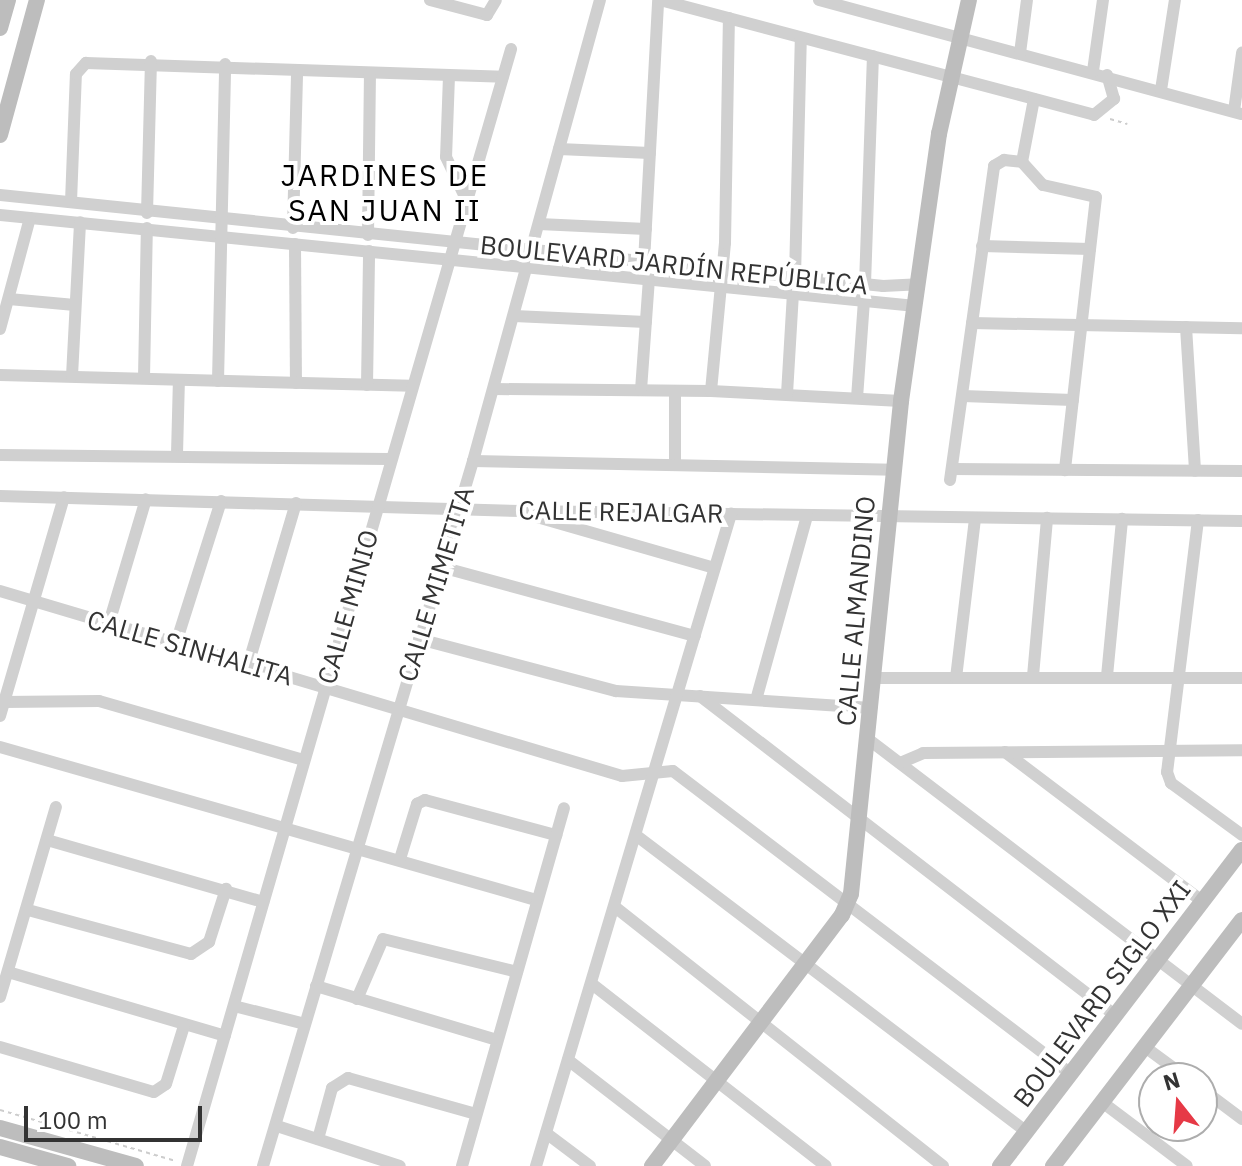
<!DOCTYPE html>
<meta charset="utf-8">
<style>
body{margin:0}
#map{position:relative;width:1242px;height:1166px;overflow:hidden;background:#fff;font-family:"IBM Plex Sans",sans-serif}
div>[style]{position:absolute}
.path>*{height:2px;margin-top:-1px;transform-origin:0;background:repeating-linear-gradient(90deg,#cdcdcd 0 4px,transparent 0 8px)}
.street>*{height:12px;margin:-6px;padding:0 6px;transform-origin:6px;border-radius:6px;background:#d0d0d0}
.secondary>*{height:16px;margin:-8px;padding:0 8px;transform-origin:8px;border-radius:8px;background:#bdbdbd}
span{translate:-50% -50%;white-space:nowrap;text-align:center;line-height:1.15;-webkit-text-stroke:8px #fff;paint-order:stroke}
.street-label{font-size:26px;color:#333}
.quarter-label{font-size:30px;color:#000;letter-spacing:2px}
.north{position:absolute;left:1138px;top:1062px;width:80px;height:80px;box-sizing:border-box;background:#fff;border:2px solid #adadad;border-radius:50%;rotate:343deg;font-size:22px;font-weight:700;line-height:32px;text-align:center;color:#333}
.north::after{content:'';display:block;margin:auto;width:28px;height:36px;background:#e63946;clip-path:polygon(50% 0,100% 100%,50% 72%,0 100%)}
.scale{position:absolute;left:24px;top:1106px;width:178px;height:36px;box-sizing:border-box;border:4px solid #333;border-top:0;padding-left:10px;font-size:24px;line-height:28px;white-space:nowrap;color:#333;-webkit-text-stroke:6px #fff;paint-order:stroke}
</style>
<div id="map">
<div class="path">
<div style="left:1110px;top:119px;width:18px;rotate:16deg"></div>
<div style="left:0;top:1110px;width:183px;rotate:16.2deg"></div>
</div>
<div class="street">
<div style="left:430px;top:0;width:59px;rotate:14.7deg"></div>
<div style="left:487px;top:15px;width:17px;rotate:-59deg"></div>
<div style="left:660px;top:0;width:449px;rotate:14.8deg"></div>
<div style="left:1094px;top:115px;width:26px;rotate:-39deg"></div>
<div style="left:1114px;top:99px;width:25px;rotate:-106deg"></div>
<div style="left:819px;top:0;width:438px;rotate:15.1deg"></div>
<div style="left:1020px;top:53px;width:53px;rotate:-82.5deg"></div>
<div style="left:1093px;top:71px;width:72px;rotate:-82deg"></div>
<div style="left:449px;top:76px;width:81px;rotate:92.1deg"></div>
<div style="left:446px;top:157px;width:44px;rotate:64.6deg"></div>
<div style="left:1161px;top:90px;width:91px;rotate:-81.2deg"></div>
<div style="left:1234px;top:111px;width:59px;rotate:-82.1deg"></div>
<div style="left:559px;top:149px;width:91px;rotate:2.5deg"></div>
<div style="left:1022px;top:162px;width:64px;rotate:-79.2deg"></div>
<div style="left:0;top:195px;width:888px;rotate:5.88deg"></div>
<div style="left:883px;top:286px;width:35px;rotate:-3deg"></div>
<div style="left:71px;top:202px;width:128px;rotate:-87.8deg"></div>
<div style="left:76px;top:74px;width:15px;rotate:-48deg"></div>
<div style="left:86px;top:63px;width:417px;rotate:1.9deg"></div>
<div style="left:147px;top:213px;width:152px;rotate:-88.5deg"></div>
<div style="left:0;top:215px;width:920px;rotate:5.68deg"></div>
<div style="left:539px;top:224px;width:107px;rotate:2.7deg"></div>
<div style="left:293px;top:228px;width:157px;rotate:-88.5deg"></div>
<div style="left:368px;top:235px;width:162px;rotate:-89.3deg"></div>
<div style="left:295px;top:244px;width:139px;rotate:89.6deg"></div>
<div style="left:982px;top:246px;width:108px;rotate:1.6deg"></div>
<div style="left:644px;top:262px;width:262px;rotate:-86.9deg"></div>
<div style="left:795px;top:277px;width:239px;rotate:-88.6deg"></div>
<div style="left:865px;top:284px;width:228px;rotate:-88deg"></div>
<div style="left:9px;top:299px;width:66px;rotate:5.2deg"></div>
<div style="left:514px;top:316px;width:132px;rotate:2.6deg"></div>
<div style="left:972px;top:323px;width:270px;rotate:1.1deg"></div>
<div style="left:1186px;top:327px;width:144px;rotate:86.4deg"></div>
<div style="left:0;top:329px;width:115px;rotate:-74.9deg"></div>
<div style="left:0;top:375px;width:411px;rotate:1.5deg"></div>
<div style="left:72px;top:376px;width:154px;rotate:-87deg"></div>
<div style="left:144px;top:378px;width:150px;rotate:-88.9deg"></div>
<div style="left:218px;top:381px;width:317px;rotate:-88.7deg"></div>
<div style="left:367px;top:385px;width:134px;rotate:-89.1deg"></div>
<div style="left:494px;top:389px;width:217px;rotate:0.5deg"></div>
<div style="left:711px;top:391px;width:190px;rotate:3deg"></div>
<div style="left:641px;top:390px;width:111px;rotate:-85.9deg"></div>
<div style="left:675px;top:391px;width:74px;rotate:90deg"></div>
<div style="left:711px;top:391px;width:149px;rotate:-84.6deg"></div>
<div style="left:725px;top:243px;width:225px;rotate:-89deg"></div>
<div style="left:787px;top:394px;width:101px;rotate:-86.6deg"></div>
<div style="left:963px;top:396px;width:110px;rotate:2.1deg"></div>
<div style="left:857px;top:398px;width:97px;rotate:-85.9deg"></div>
<div style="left:177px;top:454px;width:74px;rotate:-88.5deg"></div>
<div style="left:0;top:455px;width:389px;rotate:0.6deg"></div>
<div style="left:473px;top:461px;width:420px;rotate:1.2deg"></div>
<div style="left:952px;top:469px;width:290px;rotate:0.4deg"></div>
<div style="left:950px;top:480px;width:317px;rotate:-82deg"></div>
<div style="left:994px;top:166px;width:12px;rotate:-31deg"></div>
<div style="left:1004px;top:160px;width:18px;rotate:6deg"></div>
<div style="left:1022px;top:162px;width:31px;rotate:48deg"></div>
<div style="left:1043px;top:185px;width:54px;rotate:12.8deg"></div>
<div style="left:1096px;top:197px;width:275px;rotate:96.5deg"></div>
<div style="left:0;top:496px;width:522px;rotate:1.65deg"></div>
<div style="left:522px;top:511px;width:720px;rotate:0.8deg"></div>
<div style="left:530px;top:515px;width:192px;rotate:16deg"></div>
<div style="left:1198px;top:520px;width:254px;rotate:97deg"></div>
<div style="left:1167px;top:772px;width:12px;rotate:70deg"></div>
<div style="left:1171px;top:783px;width:88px;rotate:36.2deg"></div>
<div style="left:441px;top:567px;width:263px;rotate:15.2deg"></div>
<div style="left:0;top:591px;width:649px;rotate:16.56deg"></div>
<div style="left:622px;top:776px;width:51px;rotate:-5.6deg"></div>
<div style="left:673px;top:771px;width:500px;rotate:37.28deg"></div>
<div style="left:109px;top:623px;width:129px;rotate:-73.4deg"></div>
<div style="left:419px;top:639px;width:204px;rotate:14.8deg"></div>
<div style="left:616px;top:691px;width:256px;rotate:3.8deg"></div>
<div style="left:176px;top:643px;width:149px;rotate:-72.4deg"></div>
<div style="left:248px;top:665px;width:169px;rotate:-73.5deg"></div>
<div style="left:1033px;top:676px;width:159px;rotate:-84.9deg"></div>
<div style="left:1107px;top:676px;width:158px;rotate:-84.5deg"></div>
<div style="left:875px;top:678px;width:367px"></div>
<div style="left:956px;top:678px;width:161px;rotate:-83.2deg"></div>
<div style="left:700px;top:696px;width:525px;rotate:37.57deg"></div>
<div style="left:756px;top:700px;width:191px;rotate:-74.5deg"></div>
<div style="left:4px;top:702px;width:95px;rotate:-0.6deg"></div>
<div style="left:99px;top:701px;width:212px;rotate:16.1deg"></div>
<div style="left:0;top:716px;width:228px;rotate:-73.7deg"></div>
<div style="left:868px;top:739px;width:470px;rotate:37.3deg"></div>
<div style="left:0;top:747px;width:557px;rotate:15.93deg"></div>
<div style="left:1005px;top:752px;width:248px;rotate:37.1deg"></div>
<div style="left:900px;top:763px;width:25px;rotate:-23deg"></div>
<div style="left:923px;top:753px;width:319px;rotate:-0.5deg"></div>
<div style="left:637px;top:836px;width:490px;rotate:37.2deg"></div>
<div style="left:47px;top:840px;width:225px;rotate:16deg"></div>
<div style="left:400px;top:859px;width:58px;rotate:-72.8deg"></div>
<div style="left:417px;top:804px;width:9px;rotate:-27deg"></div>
<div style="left:425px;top:800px;width:136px;rotate:15deg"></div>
<div style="left:615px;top:907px;width:418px;rotate:38.3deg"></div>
<div style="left:28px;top:910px;width:169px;rotate:15.1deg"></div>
<div style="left:191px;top:954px;width:22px;rotate:-34deg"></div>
<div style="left:209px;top:942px;width:56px;rotate:-72.2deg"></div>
<div style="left:8px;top:972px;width:226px;rotate:16.4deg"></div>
<div style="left:592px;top:984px;width:296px;rotate:37.9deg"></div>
<div style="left:316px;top:986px;width:189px;rotate:16.6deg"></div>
<div style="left:0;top:997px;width:198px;rotate:-73.6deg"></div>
<div style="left:357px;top:999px;width:65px;rotate:-66.6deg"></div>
<div style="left:383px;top:939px;width:138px;rotate:13.8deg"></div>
<div style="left:234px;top:1006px;width:73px;rotate:14.2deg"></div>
<div style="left:0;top:1047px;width:160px;rotate:16.3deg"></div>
<div style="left:154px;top:1092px;width:14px;rotate:-34deg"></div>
<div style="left:166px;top:1084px;width:61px;rotate:-72.8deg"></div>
<div style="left:1145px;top:1047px;width:52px;rotate:36.4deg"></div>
<div style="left:568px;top:1060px;width:173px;rotate:37.7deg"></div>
<div style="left:1202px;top:1089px;width:50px;rotate:36.9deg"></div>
<div style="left:1102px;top:1102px;width:106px;rotate:37deg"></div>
<div style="left:277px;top:1126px;width:129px;rotate:18deg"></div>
<div style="left:546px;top:1133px;width:55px;rotate:36.9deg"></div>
<div style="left:318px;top:1139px;width:53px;rotate:-74.6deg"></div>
<div style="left:332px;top:1088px;width:19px;rotate:-32deg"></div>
<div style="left:348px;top:1078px;width:133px;rotate:15.7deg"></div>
<div style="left:187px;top:1166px;width:1163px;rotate:-73.82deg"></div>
<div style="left:263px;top:1166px;width:736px;rotate:-73.41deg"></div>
<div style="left:473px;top:461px;width:478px;rotate:-74.6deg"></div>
<div style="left:462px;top:1166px;width:372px;rotate:-74.1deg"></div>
<div style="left:536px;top:1166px;width:681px;rotate:-73.35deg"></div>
</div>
<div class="secondary">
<div style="left:0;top:28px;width:29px;rotate:-74deg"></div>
<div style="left:0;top:135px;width:140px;rotate:-74.7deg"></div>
<div style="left:0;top:1128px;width:141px;rotate:15.6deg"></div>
<div style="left:0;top:1147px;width:71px;rotate:15.6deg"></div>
<div style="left:652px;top:1166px;width:315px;rotate:-52.9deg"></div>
<div style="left:842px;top:915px;width:23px;rotate:-67deg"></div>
<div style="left:851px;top:894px;width:496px;rotate:-84.2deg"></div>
<div style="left:901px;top:401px;width:270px;rotate:-81.9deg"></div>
<div style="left:939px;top:134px;width:137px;rotate:-77.4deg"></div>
<div style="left:1000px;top:1166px;width:398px;rotate:-52.6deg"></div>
<div style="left:1053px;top:1166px;width:310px;rotate:-52.5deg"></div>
</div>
<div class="street-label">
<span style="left:674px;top:265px;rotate:6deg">BOULEVARD JARDÍN REPÚBLICA</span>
<span style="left:621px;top:512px;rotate:1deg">CALLE REJALGAR</span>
<span style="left:436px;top:584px;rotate:-73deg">CALLE MIMETITA</span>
<span style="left:348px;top:607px;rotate:-74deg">CALLE MINIO</span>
<span style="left:856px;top:611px;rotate:-85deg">CALLE ALMANDINO</span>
<span style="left:190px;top:648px;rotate:16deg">CALLE SINHALITA</span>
<span style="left:1102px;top:994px;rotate:-53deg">BOULEVARD SIGLO XXI</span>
</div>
<div class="quarter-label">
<span style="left:385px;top:192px">JARDINES DE<br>SAN JUAN II</span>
</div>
<div class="north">N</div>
<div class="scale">100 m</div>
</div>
